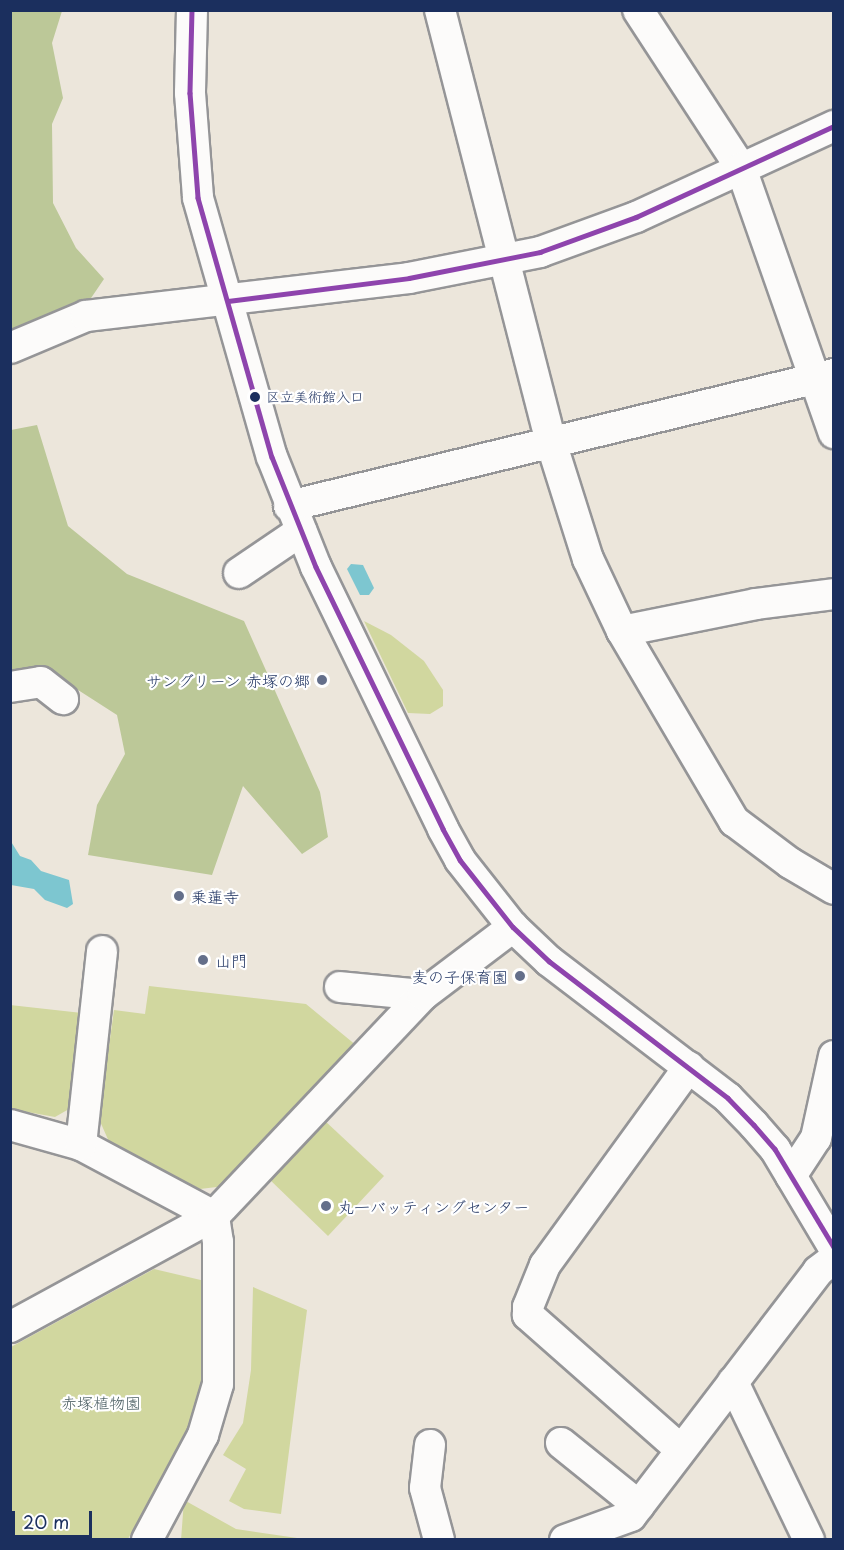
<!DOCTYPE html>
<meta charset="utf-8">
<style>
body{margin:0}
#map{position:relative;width:844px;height:1550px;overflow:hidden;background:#ece6db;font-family:"Playpen Sans","Klee One",sans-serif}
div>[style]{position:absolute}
.green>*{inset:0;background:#d1d79f}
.forest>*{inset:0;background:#bcc898}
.water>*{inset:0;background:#7dc6d0}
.roads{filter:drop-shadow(2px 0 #959597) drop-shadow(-2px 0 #959597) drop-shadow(0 2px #959597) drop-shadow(0 -2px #959597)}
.minor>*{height:30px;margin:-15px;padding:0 15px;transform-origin:15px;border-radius:15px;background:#fcfbfa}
.bus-1>*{height:4.5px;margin:-2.25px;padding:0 2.25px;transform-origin:2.25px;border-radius:2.25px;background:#8e44ad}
.dots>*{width:16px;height:16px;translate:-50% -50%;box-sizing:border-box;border:3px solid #fff;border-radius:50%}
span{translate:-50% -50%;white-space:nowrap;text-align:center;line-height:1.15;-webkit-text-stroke:4.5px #fff;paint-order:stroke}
.bus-label{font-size:14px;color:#1b2f5e}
.left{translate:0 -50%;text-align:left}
.poi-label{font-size:16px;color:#1b2f5e}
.right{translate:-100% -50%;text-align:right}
.park-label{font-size:16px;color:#4b5e63}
.frame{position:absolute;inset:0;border:12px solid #1b2f5e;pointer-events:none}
.scale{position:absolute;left:12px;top:1511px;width:80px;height:27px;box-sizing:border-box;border:3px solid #1b2f5e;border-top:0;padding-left:8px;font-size:18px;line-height:21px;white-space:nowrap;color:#1b2f5e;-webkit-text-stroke:4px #fff;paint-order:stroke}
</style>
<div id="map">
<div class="green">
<div style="clip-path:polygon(364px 621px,391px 635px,424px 661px,443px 690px,443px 706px,430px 714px,408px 713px)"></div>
<div style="clip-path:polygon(149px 986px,306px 1004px,357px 1046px,225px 1186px,200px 1189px,110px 1144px,99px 1119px,114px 1010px,145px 1014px)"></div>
<div style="clip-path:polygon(10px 1005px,82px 1013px,69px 1109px,55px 1117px,11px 1109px)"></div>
<div style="clip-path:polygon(324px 1120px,384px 1176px,328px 1236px,267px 1177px)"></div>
<div style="clip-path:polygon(154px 1269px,205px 1281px,202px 1381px,192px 1424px,128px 1539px,11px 1540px,11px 1347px)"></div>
<div style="clip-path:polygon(253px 1287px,307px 1310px,281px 1514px,244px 1509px,229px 1501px,246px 1469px,223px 1455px,243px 1423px,251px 1370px)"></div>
<div style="clip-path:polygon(184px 1500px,236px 1529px,304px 1539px,181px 1540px)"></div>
</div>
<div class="forest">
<div style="clip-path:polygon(11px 11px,62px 11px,52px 43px,63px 98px,52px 124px,53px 203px,76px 248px,104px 279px,74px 323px,11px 355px)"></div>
<div style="clip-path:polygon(37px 425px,68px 526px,127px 574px,244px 621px,320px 792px,328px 837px,302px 854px,243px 786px,212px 875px,88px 855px,97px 805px,125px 754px,117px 715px,47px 670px,11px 673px,11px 430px)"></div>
</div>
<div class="water">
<div style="clip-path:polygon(351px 564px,363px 565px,374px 588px,369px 595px,360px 595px,347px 569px)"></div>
<div style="clip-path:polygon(10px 840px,20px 856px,31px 860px,41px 871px,69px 880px,73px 904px,67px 908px,45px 900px,34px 889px,11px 885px)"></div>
</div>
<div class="roads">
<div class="minor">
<div style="left:192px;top:10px;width:83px;rotate:91.4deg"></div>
<div style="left:190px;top:93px;width:105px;rotate:85.6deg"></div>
<div style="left:198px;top:198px;width:269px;rotate:74.1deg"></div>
<div style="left:272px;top:457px;width:118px;rotate:68.2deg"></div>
<div style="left:316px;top:567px;width:291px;rotate:64.1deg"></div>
<div style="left:443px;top:829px;width:35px;rotate:61deg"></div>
<div style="left:460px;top:860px;width:85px;rotate:51.7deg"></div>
<div style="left:513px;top:927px;width:50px;rotate:43.4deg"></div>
<div style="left:549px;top:961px;width:225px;rotate:37.4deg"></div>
<div style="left:728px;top:1098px;width:37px;rotate:46deg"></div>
<div style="left:754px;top:1125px;width:32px;rotate:49deg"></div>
<div style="left:775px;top:1149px;width:115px;rotate:59.2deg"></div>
<div style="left:440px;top:10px;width:446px;rotate:75.6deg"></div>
<div style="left:551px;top:442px;width:123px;rotate:72.5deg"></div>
<div style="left:588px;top:559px;width:80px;rotate:64.7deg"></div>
<div style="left:622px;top:631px;width:221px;rotate:59.5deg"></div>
<div style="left:734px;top:821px;width:70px;rotate:36.9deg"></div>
<div style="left:790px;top:863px;width:51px;rotate:30.6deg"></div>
<div style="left:638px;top:10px;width:189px;rotate:56.9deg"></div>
<div style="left:741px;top:168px;width:281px;rotate:70.7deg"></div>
<div style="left:10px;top:348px;width:82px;rotate:-22.8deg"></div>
<div style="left:86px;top:316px;width:325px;rotate:-6.7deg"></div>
<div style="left:409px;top:278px;width:134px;rotate:-11.2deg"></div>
<div style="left:540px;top:252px;width:102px;rotate:-20deg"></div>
<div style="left:636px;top:217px;width:218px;rotate:-24.7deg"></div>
<div style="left:289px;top:506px;width:561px;rotate:-13.61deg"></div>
<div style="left:239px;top:573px;width:75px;rotate:-34.1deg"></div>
<div style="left:622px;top:631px;width:137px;rotate:-11.4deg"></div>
<div style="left:756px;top:604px;width:79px;rotate:-7.3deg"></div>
<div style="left:10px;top:687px;width:31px;rotate:-9deg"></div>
<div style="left:41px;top:682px;width:28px;rotate:38deg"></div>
<div style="left:340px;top:987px;width:83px;rotate:5.5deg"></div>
<div style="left:10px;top:1125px;width:74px;rotate:15.7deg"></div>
<div style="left:81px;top:1145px;width:151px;rotate:28.1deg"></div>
<div style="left:81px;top:1145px;width:195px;rotate:-83.8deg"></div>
<div style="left:791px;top:1176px;width:45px;rotate:-56.7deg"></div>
<div style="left:816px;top:1138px;width:84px;rotate:-77.6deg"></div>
<div style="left:10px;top:1327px;width:232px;rotate:-28.6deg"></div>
<div style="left:214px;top:1216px;width:304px;rotate:-46.6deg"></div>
<div style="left:423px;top:995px;width:113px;rotate:-37.1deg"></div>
<div style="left:733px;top:1382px;width:175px;rotate:64.3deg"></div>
<div style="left:561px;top:1443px;width:100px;rotate:38.9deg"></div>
<div style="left:430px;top:1445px;width:43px;rotate:96.6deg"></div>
<div style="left:425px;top:1488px;width:54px;rotate:74.9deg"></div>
<div style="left:680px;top:1449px;width:203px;rotate:-138.6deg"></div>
<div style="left:528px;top:1315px;width:8px;rotate:-90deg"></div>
<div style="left:528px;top:1307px;width:45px;rotate:-68deg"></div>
<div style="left:545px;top:1265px;width:245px;rotate:-54deg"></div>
<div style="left:147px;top:1540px;width:119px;rotate:-61.9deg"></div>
<div style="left:203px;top:1435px;width:53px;rotate:-73.6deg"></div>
<div style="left:218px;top:1384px;width:142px;rotate:-90deg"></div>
<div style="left:218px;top:1242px;width:26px;rotate:-99deg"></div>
<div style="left:565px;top:1540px;width:70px;rotate:-20deg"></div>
<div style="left:631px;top:1516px;width:308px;rotate:-52.6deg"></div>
<div style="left:818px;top:1271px;width:20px;rotate:-37deg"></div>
</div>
</div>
<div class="bus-1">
<div style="left:192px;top:10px;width:83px;rotate:91.4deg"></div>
<div style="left:190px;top:93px;width:105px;rotate:85.6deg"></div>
<div style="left:198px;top:198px;width:269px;rotate:74.1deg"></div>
<div style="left:272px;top:457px;width:118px;rotate:68.2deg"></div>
<div style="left:316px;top:567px;width:291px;rotate:64.1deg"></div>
<div style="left:443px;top:829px;width:35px;rotate:61deg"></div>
<div style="left:460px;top:860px;width:85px;rotate:51.7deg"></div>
<div style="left:513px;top:927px;width:50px;rotate:43.4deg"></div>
<div style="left:549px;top:961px;width:225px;rotate:37.4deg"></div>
<div style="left:728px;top:1098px;width:37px;rotate:46deg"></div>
<div style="left:754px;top:1125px;width:32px;rotate:49deg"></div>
<div style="left:775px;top:1149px;width:114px;rotate:59deg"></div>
<div style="left:228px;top:301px;width:182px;rotate:-7.2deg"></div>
<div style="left:409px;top:278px;width:134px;rotate:-11.2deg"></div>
<div style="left:540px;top:252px;width:102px;rotate:-20deg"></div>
<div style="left:636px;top:217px;width:218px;rotate:-24.7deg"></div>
</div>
<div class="dots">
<div style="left:255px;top:397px;background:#1b2f5e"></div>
<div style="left:322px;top:680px;background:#646f8a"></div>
<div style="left:179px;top:896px;background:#646f8a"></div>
<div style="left:203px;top:960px;background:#646f8a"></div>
<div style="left:520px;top:976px;background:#646f8a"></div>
<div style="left:326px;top:1206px;background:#646f8a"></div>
</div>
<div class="bus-label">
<span class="left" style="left:266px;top:397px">区立美術館入口</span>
</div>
<div class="poi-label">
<span class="right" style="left:310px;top:680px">サングリーン 赤塚の郷</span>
<span class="left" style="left:191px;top:896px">乗蓮寺</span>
<span class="left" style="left:215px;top:960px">山門</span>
<span class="right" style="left:508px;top:976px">麦の子保育園</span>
<span class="left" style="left:338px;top:1206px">丸一バッティングセンター</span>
</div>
<div class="park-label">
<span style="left:101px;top:1402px">赤塚植物園</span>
</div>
<div class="frame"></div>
<div class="scale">20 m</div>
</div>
